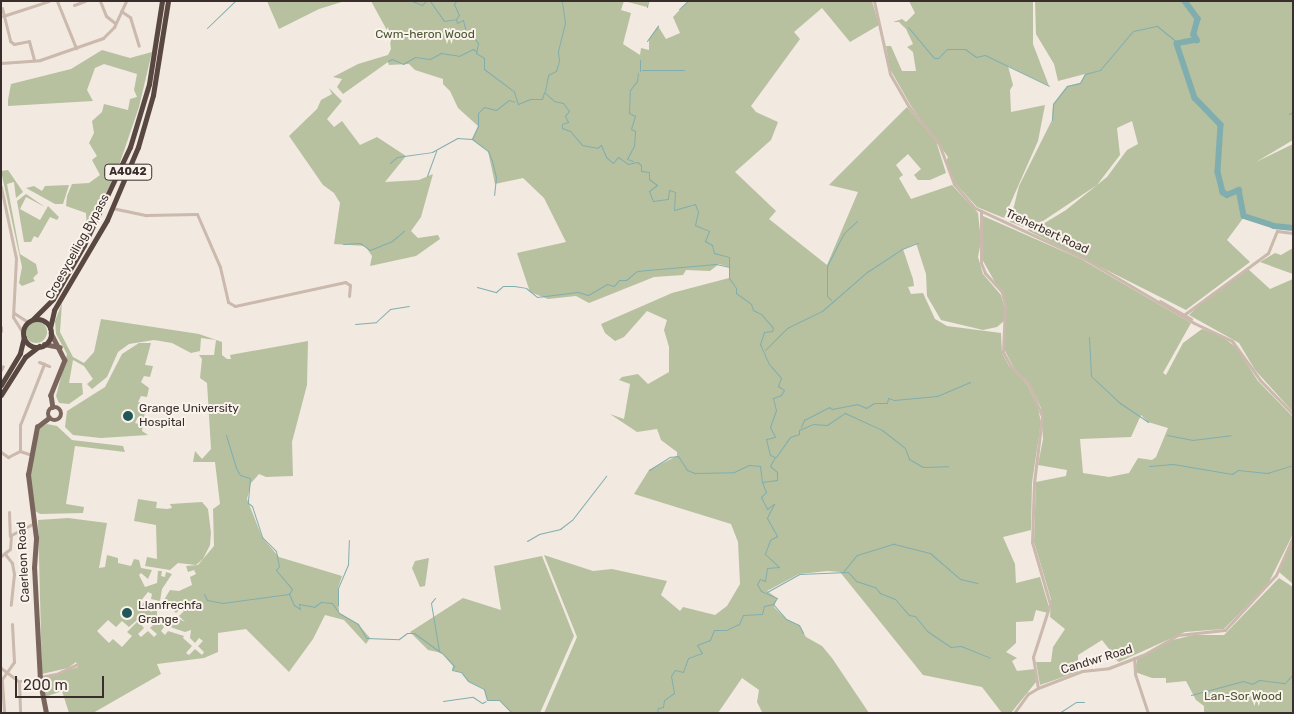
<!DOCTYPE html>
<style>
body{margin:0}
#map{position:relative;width:1294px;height:714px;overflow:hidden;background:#f2e9e0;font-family:Rubik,sans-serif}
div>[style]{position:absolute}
.green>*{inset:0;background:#b7c1a0}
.round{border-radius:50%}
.stream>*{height:1px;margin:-0.5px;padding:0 0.5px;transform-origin:0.5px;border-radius:0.5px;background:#80aeae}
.river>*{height:5.5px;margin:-2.75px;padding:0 2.75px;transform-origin:2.75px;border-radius:2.75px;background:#80aeae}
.minor>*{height:3px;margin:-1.5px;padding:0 1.5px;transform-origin:1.5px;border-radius:1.5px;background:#cab9ac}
.major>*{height:4.5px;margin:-2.25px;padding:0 2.25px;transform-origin:2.25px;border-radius:2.25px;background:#7a655d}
.major>.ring{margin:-2.25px;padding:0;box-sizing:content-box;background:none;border:4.5px solid #7a655d;border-radius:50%}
.highway>*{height:5px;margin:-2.5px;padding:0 2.5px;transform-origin:2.5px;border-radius:2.5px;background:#594842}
.highway>.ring{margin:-2.5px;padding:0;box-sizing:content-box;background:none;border:5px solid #594842;border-radius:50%}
.dots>*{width:14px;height:14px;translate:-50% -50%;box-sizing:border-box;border:2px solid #faf3ec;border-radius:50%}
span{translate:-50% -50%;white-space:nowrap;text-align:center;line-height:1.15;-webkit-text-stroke:4px #faf3ec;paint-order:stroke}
.shield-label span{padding:1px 4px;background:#faf3ec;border:1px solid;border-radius:4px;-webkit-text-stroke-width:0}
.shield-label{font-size:11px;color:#392e2b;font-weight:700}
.park-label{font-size:12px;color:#49562f}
.street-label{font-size:12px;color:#392e2b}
.poi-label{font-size:12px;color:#392e2b}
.left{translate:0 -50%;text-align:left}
.frame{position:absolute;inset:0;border:2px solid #392e2b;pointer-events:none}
.scale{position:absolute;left:15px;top:676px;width:89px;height:22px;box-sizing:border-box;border:2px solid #392e2b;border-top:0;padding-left:6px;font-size:15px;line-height:18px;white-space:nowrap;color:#392e2b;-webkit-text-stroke:4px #faf3ec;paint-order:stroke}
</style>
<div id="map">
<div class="green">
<div style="clip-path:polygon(267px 1px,345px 1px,319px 9px,279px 29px)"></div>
<div style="clip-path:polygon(371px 1px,648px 1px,647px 7px,624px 1px,621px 10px,631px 13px,623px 44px,640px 55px,641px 48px,649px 50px,649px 39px,658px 26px,666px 39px,680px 33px,673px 17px,688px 1px,872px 1px,879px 25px,850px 42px,822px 8px,794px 32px,800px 39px,751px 106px,756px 112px,778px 122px,771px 140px,735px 172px,776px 211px,769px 219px,827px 265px,858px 192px,829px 185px,907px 107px,936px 141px,946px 173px,930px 180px,918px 180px,914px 175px,921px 169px,908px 154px,896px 165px,903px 175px,899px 178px,911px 199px,952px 185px,978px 213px,981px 241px,978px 257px,983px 274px,1001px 295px,1004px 306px,1004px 321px,997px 327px,983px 330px,941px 320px,927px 296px,926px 274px,917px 246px,916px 244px,903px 249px,913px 279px,914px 286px,908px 287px,911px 294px,923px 293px,935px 319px,947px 326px,1001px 333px,1002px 353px,1009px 366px,1028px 385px,1038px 408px,1041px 422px,1032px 483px,1031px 530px,1003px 537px,1015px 564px,1016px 583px,1040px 577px,1049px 607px,1048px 613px,1036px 610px,1033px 621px,1016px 622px,1016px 643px,1006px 652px,1017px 658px,1012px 661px,1017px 671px,1035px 669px,1036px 682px,1011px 713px,1002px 713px,982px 687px,923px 675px,840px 572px,828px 571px,799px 574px,767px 591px,777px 598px,774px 607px,786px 619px,799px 625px,806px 637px,822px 646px,832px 658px,869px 713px,762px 712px,757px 702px,759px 690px,742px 678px,718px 713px,544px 713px,577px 637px,544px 555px,593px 571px,612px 569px,667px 581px,661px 595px,680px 611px,683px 607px,715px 615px,727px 606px,740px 584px,738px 542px,731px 524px,634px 494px,649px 470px,677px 456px,677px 452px,661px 440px,657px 429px,637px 432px,610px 414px,624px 419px,630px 384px,619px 380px,622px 377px,638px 374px,648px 384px,669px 372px,669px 347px,664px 330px,667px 320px,647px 311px,624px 337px,615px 341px,605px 333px,601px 324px,672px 293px,729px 278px,730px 267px,719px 264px,710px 271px,686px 270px,683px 275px,654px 277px,589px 303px,576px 296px,548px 299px,530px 292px,517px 253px,566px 242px,544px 198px,523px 178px,495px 184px,488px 151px,472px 139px,478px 126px,458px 108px,450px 91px,443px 84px,443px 79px,415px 70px,409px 64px,389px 65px,388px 62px,343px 94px,337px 87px,342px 79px,333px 77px,358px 64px,388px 55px,391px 49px,389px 34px)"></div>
<div style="clip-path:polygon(909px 1px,1033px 1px,1033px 44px,1049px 86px,1008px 66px,1013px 85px,1010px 90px,1011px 112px,1045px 105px,1038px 141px,1004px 218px,977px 207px,954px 182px,946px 162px,948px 157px,911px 106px,890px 69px,886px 46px,891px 46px,902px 71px,916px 71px,913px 52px,907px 47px,913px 44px,906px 29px,899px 22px,893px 22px,902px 19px,906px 22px,915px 13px)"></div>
<div style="clip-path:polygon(1035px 1px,1293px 1px,1293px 140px,1256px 162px,1293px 144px,1293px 228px,1274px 226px,1244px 217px,1227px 240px,1250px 262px,1186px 310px,1027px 230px,1043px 224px,1066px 210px,1107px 177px,1127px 150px,1138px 144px,1132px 121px,1117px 128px,1120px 155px,1097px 185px,1043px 221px,1024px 227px,1010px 222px,1019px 186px,1052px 120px,1053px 104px,1067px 86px,1080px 83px,1085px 74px,1058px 81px,1054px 64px,1036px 34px)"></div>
<div style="clip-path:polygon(102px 50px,130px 58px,152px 52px,139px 107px,117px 171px,87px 232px,86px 213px,66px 206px,67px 196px,72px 184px,89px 183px,100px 175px,92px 160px,97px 156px,89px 143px,94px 133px,92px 121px,102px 112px,104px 104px,128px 110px,130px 99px,137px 97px,134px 90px,137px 74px,104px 64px,95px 68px,87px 90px,93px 101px,8px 106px,8px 100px,11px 84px,71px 69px)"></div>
<div style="clip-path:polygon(329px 88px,342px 101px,327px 119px,334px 127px,342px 121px,360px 145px,377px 137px,406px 156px,385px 182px,419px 180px,433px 174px,421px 217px,411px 231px,418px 238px,438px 235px,440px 239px,416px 256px,370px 266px,372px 256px,365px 246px,334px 244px,340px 203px,334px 193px,323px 185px,289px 136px,317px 109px,321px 100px,332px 94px)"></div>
<div style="clip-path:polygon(8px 170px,23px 192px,16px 198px,14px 182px,7px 184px,20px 254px,36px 264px,38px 273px,33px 278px,35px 281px,22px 286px,19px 283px,22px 267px,1px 171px)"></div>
<div style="clip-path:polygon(69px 185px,63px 204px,55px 204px,26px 188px,34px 186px,42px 191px,45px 186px)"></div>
<div style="clip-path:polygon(26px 194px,45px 207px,26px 197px,20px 209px,40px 220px,48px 206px,59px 217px,57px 220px,50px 217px,38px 238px,34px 236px,31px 242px,24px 242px,17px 201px)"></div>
<div style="clip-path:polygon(evenodd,983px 216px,1081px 259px,1191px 323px,1163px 373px,1166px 375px,1183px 343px,1202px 329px,1221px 336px,1236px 347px,1258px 381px,1293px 417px,1293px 534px,1268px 584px,1224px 629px,1185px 632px,1119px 662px,1104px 652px,1109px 649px,1102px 640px,1078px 655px,1078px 672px,1040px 685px,1036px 662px,1051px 662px,1053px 647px,1065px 629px,1050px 617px,1051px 599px,1034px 542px,1036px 482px,1066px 476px,1067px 470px,1038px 465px,1043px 439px,1041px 408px,1029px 382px,1015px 370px,1003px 347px,1006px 302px,982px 259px,983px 216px,1141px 415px,1148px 422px,1168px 428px,1156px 457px,1152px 460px,1138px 458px,1129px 473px,1109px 477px,1083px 473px,1080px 439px,1131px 437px,1141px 415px)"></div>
<div style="clip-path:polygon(1293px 248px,1293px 274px,1260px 262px,1275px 253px,1281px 255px)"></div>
<div style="clip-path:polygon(1248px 269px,1270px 289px,1293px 279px,1293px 412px,1255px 370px,1239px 343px,1189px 315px,1211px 294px)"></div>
<div style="clip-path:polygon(evenodd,62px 303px,60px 332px,73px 357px,84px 363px,94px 352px,101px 319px,199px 334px,222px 342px,222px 355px,227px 359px,231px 359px,230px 355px,308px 341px,307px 385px,292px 442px,293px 476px,266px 477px,259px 474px,251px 483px,247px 499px,262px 537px,279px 557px,342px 576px,338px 588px,339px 613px,358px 624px,370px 638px,366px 644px,344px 620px,325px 615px,313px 639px,289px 672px,246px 629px,218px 633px,218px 652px,204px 658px,157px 664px,161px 674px,93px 713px,69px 713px,62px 691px,45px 697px,41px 678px,78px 667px,76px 662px,68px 668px,42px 674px,38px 520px,68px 518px,107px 523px,99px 568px,105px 567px,107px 555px,118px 558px,118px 563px,131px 566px,134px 559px,139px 560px,141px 568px,152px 570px,148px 579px,141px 573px,139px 575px,145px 587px,157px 583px,158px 571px,162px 571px,161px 576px,165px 577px,166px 572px,172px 574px,162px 589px,160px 601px,151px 599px,152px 594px,148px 592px,139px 603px,142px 605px,144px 602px,151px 612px,157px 608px,157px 617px,164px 627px,161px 631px,165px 635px,168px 631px,184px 636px,183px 638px,192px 646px,186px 653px,189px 655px,195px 649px,202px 655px,204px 652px,198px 646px,203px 641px,199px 638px,195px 643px,190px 638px,191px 630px,185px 632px,170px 627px,177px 618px,185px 622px,179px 616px,184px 611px,181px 608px,176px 613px,170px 607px,174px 603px,164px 600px,170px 590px,179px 591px,192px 585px,190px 577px,196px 574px,194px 570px,188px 572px,186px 566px,198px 565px,214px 546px,213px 509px,220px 504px,215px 462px,193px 462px,195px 451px,202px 459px,211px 449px,207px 383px,200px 378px,202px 359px,199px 355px,214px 355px,216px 340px,201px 338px,200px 351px,191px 353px,172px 343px,154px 340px,129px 344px,118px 352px,107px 377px,92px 389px,87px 384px,93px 379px,84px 366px,73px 360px,69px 383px,82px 383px,83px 394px,69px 404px,59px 403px,56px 396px,67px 354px,56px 334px,55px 321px,62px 303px,145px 613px,147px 624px,152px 619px,155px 623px,150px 628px,157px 634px,154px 637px,148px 631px,141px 637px,138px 634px,144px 628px,138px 621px,127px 632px,132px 636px,122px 647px,113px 639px,109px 643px,97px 631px,108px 620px,116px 627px,122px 621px,129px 627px,145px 613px)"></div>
<div class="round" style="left:25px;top:321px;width:22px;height:22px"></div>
<div style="clip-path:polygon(139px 343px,151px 343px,145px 365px,153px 366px,150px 377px,144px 376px,141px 382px,149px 388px,147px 397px,141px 396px,138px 402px,146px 404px,144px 418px,138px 417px,135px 423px,143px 425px,142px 431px,148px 435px,101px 438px,73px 435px,65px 427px,67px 411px,105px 387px,122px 354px)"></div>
<div style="clip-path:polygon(47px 424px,57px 426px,72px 440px,123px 446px,125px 452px,75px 446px,66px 504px,84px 507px,83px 513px,40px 514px,35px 511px,30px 477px,33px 449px,38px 429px)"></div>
<div style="clip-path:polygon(138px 499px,157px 502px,156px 508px,167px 509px,172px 508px,170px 504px,202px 502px,208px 509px,211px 533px,210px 545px,203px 559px,196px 565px,178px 563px,170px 570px,145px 566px,147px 557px,157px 559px,156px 525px,134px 521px)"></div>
<div style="clip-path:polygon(1293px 540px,1293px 584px,1279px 572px)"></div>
<div style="clip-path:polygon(542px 556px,574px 636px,540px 713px,512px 713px,499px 700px,487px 700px,484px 689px,468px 681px,461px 672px,452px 670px,453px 666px,442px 653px,428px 650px,410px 632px,463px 598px,501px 610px,494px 566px)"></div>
<div style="clip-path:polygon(429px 558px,425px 586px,420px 587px,412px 568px,415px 561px)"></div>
<div style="clip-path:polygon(1279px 578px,1293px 587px,1293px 713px,1204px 713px,1204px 706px,1196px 700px,1186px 681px,1166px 683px,1166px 678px,1152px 678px,1135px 672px,1137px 659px,1169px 641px,1193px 635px,1224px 635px)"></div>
</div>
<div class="stream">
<div style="left:412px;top:1px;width:11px;rotate:22deg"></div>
<div style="left:422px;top:5px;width:6px;rotate:-45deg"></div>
<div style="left:430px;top:1px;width:24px;rotate:55deg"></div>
<div style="left:444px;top:21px;width:12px;rotate:-9deg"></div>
<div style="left:456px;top:1px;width:4px;rotate:124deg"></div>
<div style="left:454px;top:4px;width:12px;rotate:66deg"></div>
<div style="left:459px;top:15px;width:5px;rotate:127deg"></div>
<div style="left:456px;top:19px;width:4px;rotate:76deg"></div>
<div style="left:457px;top:23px;width:7px;rotate:-27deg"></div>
<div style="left:463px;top:20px;width:12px;rotate:76deg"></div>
<div style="left:466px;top:32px;width:3px;rotate:-18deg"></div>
<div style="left:469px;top:31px;width:15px;rotate:53deg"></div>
<div style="left:478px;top:43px;width:10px;rotate:101deg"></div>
<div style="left:476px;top:53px;width:9px;rotate:32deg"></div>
<div style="left:484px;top:58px;width:11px;rotate:90deg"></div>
<div style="left:484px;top:69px;width:38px;rotate:37deg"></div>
<div style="left:514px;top:92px;width:13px;rotate:72deg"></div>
<div style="left:518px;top:104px;width:13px;rotate:-23deg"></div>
<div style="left:530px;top:99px;width:12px"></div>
<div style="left:542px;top:99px;width:7px;rotate:-74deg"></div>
<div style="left:544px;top:92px;width:13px;rotate:42deg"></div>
<div style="left:554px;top:101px;width:9px;rotate:13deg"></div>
<div style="left:563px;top:103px;width:10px;rotate:53deg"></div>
<div style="left:569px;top:111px;width:6px;rotate:129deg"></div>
<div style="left:565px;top:116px;width:7px;rotate:63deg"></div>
<div style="left:568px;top:122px;width:6px;rotate:162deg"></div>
<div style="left:562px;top:124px;width:4px;rotate:90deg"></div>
<div style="left:562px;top:128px;width:9px;rotate:21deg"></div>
<div style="left:570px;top:131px;width:18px;rotate:49deg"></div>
<div style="left:582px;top:145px;width:15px;rotate:11deg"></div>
<div style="left:597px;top:148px;width:5px;rotate:-37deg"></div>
<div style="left:601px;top:145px;width:13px;rotate:67deg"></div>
<div style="left:606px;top:157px;width:9px;rotate:41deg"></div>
<div style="left:613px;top:163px;width:8px;rotate:-50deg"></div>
<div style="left:618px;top:157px;width:12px;rotate:35deg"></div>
<div style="left:628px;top:164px;width:9px;rotate:-13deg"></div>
<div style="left:637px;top:162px;width:5px;rotate:37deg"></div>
<div style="left:641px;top:165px;width:6px;rotate:90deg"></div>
<div style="left:641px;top:171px;width:8px;rotate:7deg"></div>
<div style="left:649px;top:172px;width:7px;rotate:90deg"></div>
<div style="left:649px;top:179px;width:10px;rotate:37deg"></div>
<div style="left:657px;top:185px;width:10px;rotate:143deg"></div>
<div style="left:649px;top:191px;width:11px;rotate:68deg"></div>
<div style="left:653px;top:201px;width:15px;rotate:-8deg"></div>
<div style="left:668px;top:199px;width:9px;rotate:-84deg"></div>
<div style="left:669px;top:190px;width:6px;rotate:18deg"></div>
<div style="left:675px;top:192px;width:18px;rotate:93deg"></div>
<div style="left:674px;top:210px;width:22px;rotate:-16deg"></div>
<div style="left:695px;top:204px;width:9px;rotate:69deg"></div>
<div style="left:698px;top:212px;width:13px;rotate:103deg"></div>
<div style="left:695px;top:225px;width:15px;rotate:23deg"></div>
<div style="left:709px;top:231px;width:11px;rotate:112deg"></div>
<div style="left:705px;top:241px;width:8px;rotate:30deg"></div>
<div style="left:712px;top:245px;width:8px;rotate:76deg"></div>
<div style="left:714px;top:253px;width:16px;rotate:15deg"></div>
<div style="left:729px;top:257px;width:21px;rotate:90deg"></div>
<div style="left:729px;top:278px;width:12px;rotate:55deg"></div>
<div style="left:736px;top:288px;width:5px;rotate:90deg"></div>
<div style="left:736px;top:293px;width:19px;rotate:36deg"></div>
<div style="left:751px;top:304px;width:6px;rotate:72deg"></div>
<div style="left:753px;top:310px;width:9px;rotate:27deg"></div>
<div style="left:761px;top:314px;width:18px;rotate:49deg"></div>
<div style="left:773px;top:328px;width:3px;rotate:108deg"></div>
<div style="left:772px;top:331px;width:8px;rotate:173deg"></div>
<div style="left:764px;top:332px;width:13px;rotate:108deg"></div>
<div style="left:760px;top:344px;width:22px;rotate:66deg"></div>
<div style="left:769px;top:364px;width:18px;rotate:49deg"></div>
<div style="left:781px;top:378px;width:9px;rotate:111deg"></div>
<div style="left:778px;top:386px;width:7px;rotate:34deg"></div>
<div style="left:784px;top:390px;width:6px;rotate:121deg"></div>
<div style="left:781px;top:395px;width:9px;rotate:159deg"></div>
<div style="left:773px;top:398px;width:12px;rotate:76deg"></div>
<div style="left:776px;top:410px;width:18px;rotate:109deg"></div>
<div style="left:770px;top:427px;width:11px;rotate:63deg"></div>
<div style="left:775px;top:437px;width:9px;rotate:167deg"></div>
<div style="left:766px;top:439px;width:16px;rotate:76deg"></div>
<div style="left:770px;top:455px;width:5px;rotate:22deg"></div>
<div style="left:775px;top:457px;width:10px;rotate:119deg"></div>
<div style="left:770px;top:466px;width:9px;rotate:41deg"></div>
<div style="left:777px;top:472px;width:8px;rotate:90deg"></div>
<div style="left:777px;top:480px;width:15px;rotate:172deg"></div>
<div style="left:762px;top:482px;width:11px;rotate:68deg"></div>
<div style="left:766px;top:492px;width:7px;rotate:135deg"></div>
<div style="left:761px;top:497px;width:13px;rotate:63deg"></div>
<div style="left:767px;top:509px;width:9px;rotate:-36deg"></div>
<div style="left:774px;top:504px;width:16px;rotate:117deg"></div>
<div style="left:767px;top:518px;width:21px;rotate:61deg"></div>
<div style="left:777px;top:536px;width:8px;rotate:150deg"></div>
<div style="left:770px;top:540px;width:15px;rotate:110deg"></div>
<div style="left:765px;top:554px;width:19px;rotate:43deg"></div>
<div style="left:779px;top:567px;width:12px;rotate:175deg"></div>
<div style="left:767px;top:568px;width:13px;rotate:99deg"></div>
<div style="left:765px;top:581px;width:5px;rotate:-158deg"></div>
<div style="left:760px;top:579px;width:6px;rotate:121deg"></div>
<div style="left:757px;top:584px;width:8px;rotate:60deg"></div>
<div style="left:761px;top:591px;width:17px;rotate:24deg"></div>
<div style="left:777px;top:598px;width:7px;rotate:124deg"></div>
<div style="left:773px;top:604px;width:9px;rotate:167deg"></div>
<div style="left:764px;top:606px;width:8px;rotate:104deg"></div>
<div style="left:762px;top:614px;width:19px;rotate:177deg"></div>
<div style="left:743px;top:615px;width:10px;rotate:114deg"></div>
<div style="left:739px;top:624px;width:14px;rotate:155deg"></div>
<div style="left:726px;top:630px;width:12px;rotate:180deg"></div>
<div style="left:714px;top:630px;width:11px;rotate:112deg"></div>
<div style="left:710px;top:640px;width:14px;rotate:159deg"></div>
<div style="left:697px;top:645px;width:9px;rotate:58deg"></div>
<div style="left:702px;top:653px;width:15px;rotate:160deg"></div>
<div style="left:688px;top:658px;width:15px;rotate:110deg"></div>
<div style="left:683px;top:672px;width:8px;rotate:-166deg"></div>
<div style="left:675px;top:670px;width:7px;rotate:124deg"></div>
<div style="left:671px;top:676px;width:17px;rotate:80deg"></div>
<div style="left:674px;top:693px;width:12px;rotate:145deg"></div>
<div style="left:664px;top:700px;width:7px;rotate:98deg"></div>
<div style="left:663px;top:707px;width:5px;rotate:169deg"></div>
<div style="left:658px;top:708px;width:5px;rotate:101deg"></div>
<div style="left:647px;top:7px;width:6px;rotate:-81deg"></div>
<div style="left:679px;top:9px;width:12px;rotate:-42deg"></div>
<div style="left:908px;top:27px;width:40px;rotate:50deg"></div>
<div style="left:934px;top:58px;width:4px"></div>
<div style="left:938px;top:58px;width:13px;rotate:-45deg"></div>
<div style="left:947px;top:49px;width:18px"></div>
<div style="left:965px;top:49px;width:14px;rotate:36deg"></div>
<div style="left:976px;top:57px;width:9px;rotate:-13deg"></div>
<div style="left:985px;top:55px;width:71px;rotate:25.8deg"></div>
<div style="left:207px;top:28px;width:39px;rotate:-44deg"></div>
<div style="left:647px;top:41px;width:19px;rotate:-54deg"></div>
<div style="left:388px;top:61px;width:4px;rotate:-27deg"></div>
<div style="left:392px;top:59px;width:12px;rotate:24deg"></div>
<div style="left:403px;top:64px;width:14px;rotate:-30deg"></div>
<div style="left:415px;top:57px;width:15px;rotate:8deg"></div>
<div style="left:430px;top:59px;width:13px;rotate:-29deg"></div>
<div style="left:441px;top:53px;width:18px;rotate:9deg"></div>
<div style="left:459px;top:56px;width:16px;rotate:-27deg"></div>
<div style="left:473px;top:49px;width:4px;rotate:34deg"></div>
<div style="left:642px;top:70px;width:42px"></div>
<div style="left:640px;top:71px;width:11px;rotate:-90deg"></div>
<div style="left:545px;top:91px;width:16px;rotate:-79deg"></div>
<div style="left:548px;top:75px;width:9px;rotate:-27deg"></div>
<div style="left:556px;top:71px;width:10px;rotate:-73deg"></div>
<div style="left:559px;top:61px;width:10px;rotate:-96deg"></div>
<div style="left:558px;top:51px;width:29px;rotate:-76deg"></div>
<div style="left:565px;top:23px;width:22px;rotate:-98deg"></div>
<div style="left:1289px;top:114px;width:4px;rotate:-27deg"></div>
<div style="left:1052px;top:120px;width:16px;rotate:-86deg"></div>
<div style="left:1053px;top:104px;width:23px;rotate:-52deg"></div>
<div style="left:1067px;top:86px;width:13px;rotate:-13deg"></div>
<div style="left:1080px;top:83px;width:10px;rotate:-61deg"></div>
<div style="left:1085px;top:74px;width:16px;rotate:-15deg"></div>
<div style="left:1100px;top:70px;width:51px;rotate:-49.8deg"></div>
<div style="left:1133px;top:31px;width:25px;rotate:-12deg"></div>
<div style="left:1157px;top:26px;width:27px;rotate:39deg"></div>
<div style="left:472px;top:139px;width:20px;rotate:37deg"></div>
<div style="left:488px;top:151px;width:11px;rotate:68deg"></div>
<div style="left:492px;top:161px;width:16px;rotate:76deg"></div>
<div style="left:496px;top:177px;width:18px;rotate:96deg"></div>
<div style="left:633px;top:161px;width:6px;rotate:-162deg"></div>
<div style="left:627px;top:159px;width:15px;rotate:-62deg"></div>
<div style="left:634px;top:146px;width:15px;rotate:-86deg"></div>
<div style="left:635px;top:131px;width:4px;rotate:-153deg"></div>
<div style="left:631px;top:129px;width:14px;rotate:-73deg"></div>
<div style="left:635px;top:116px;width:7px;rotate:-153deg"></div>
<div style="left:629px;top:113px;width:23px;rotate:-88deg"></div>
<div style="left:630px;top:90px;width:11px;rotate:-52deg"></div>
<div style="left:637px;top:81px;width:8px;rotate:-83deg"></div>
<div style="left:390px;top:163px;width:9px;rotate:-41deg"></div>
<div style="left:397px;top:157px;width:35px;rotate:-8deg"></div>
<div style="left:432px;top:152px;width:29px;rotate:-29deg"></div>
<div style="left:457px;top:138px;width:15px;rotate:4deg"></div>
<div style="left:472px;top:139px;width:14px;rotate:-65deg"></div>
<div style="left:478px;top:126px;width:13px;rotate:-90deg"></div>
<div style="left:478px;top:113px;width:8px;rotate:-45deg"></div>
<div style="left:484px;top:107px;width:12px;rotate:14deg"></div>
<div style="left:496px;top:110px;width:16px;rotate:-38deg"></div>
<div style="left:509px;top:100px;width:6px;rotate:18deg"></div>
<div style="left:427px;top:176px;width:27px;rotate:-70deg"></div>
<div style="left:343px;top:244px;width:17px;rotate:-3deg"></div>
<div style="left:360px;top:243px;width:12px;rotate:35deg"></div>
<div style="left:370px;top:250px;width:24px;rotate:-22deg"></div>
<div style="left:392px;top:241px;width:16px;rotate:-40deg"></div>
<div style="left:477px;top:287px;width:20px;rotate:15deg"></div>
<div style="left:496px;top:292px;width:9px;rotate:-41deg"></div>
<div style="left:503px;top:286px;width:11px"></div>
<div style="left:514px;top:286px;width:12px;rotate:9deg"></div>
<div style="left:526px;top:288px;width:14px;rotate:39deg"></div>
<div style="left:537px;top:297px;width:41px;rotate:-7deg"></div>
<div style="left:578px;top:292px;width:10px;rotate:17deg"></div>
<div style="left:588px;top:295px;width:22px;rotate:-30deg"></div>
<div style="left:607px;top:284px;width:7px;rotate:16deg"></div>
<div style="left:614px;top:286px;width:8px;rotate:-50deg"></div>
<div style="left:619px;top:280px;width:7px"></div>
<div style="left:626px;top:280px;width:14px;rotate:-39deg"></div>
<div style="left:637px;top:271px;width:79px;rotate:-5.1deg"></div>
<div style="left:716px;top:264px;width:14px;rotate:12deg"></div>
<div style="left:831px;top:300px;width:6px;rotate:-135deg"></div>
<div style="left:827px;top:296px;width:30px;rotate:-90deg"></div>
<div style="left:827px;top:266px;width:36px;rotate:-63deg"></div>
<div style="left:843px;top:234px;width:19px;rotate:-43deg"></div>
<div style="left:355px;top:324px;width:21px;rotate:-5deg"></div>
<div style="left:376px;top:322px;width:19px;rotate:-43deg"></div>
<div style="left:390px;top:309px;width:19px;rotate:-9deg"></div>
<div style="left:1089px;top:337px;width:39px;rotate:87deg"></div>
<div style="left:1091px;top:376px;width:40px;rotate:43deg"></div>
<div style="left:1120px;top:403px;width:34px;rotate:34deg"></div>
<div style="left:765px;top:350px;width:31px;rotate:-45deg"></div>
<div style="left:787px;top:328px;width:39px;rotate:-26deg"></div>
<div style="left:822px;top:311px;width:60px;rotate:-40.9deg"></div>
<div style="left:867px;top:272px;width:42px;rotate:-33.3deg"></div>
<div style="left:902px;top:249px;width:17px;rotate:-21deg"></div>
<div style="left:801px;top:427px;width:8px;rotate:-67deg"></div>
<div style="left:804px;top:420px;width:28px;rotate:-27deg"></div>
<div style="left:829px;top:407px;width:4px;rotate:34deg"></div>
<div style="left:832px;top:409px;width:25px;rotate:-11deg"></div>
<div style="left:857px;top:404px;width:10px;rotate:24deg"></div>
<div style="left:866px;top:408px;width:9px;rotate:-32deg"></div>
<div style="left:874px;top:403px;width:13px"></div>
<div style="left:887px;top:403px;width:5px;rotate:-79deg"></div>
<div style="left:888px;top:398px;width:6px;rotate:18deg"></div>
<div style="left:894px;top:400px;width:43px;rotate:-5.3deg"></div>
<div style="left:937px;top:396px;width:36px;rotate:-23deg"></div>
<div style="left:226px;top:435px;width:34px;rotate:73deg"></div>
<div style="left:236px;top:468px;width:8px;rotate:60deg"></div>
<div style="left:240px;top:475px;width:10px;rotate:17deg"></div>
<div style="left:250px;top:478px;width:25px;rotate:95deg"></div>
<div style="left:248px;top:503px;width:5px;rotate:37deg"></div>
<div style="left:252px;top:506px;width:33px;rotate:72deg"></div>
<div style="left:262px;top:537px;width:20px;rotate:45deg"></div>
<div style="left:276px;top:551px;width:15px;rotate:79deg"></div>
<div style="left:279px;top:566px;width:5px;rotate:127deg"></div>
<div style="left:276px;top:570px;width:25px;rotate:50deg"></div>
<div style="left:292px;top:589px;width:6px;rotate:121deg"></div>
<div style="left:289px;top:594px;width:12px;rotate:66deg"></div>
<div style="left:294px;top:605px;width:7px;rotate:34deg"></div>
<div style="left:300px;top:609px;width:5px;rotate:-101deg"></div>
<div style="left:299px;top:604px;width:15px;rotate:11deg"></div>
<div style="left:314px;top:607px;width:9px;rotate:-36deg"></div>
<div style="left:321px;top:602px;width:11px;rotate:5deg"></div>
<div style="left:332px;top:603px;width:12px;rotate:55deg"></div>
<div style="left:339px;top:613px;width:22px;rotate:30deg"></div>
<div style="left:358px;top:624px;width:16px;rotate:60deg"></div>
<div style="left:366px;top:638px;width:33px;rotate:2deg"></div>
<div style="left:399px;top:639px;width:10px;rotate:-37deg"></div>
<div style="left:407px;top:633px;width:7px"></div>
<div style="left:414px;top:633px;width:34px;rotate:36deg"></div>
<div style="left:442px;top:653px;width:18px;rotate:47deg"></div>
<div style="left:454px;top:666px;width:4px;rotate:117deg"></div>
<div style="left:452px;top:670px;width:9px;rotate:13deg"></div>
<div style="left:461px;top:672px;width:11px;rotate:52deg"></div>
<div style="left:468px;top:681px;width:18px;rotate:27deg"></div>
<div style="left:484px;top:689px;width:11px;rotate:75deg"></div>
<div style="left:487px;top:700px;width:12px"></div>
<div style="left:499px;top:700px;width:18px;rotate:45deg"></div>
<div style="left:1167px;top:435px;width:25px;rotate:11deg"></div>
<div style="left:1192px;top:440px;width:39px;rotate:-7deg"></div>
<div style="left:776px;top:457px;width:24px;rotate:-55deg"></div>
<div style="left:790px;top:437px;width:9px;rotate:-18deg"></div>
<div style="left:799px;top:434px;width:4px;rotate:-90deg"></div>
<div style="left:799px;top:430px;width:15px;rotate:-23deg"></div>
<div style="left:813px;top:424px;width:14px;rotate:4deg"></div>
<div style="left:827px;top:425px;width:22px;rotate:-34deg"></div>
<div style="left:845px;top:413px;width:41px;rotate:24.7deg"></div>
<div style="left:882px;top:430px;width:29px;rotate:38deg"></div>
<div style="left:905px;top:448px;width:12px;rotate:70deg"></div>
<div style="left:909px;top:459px;width:16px;rotate:30deg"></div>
<div style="left:923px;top:467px;width:25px;rotate:-2deg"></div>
<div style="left:1149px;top:466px;width:24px;rotate:-5deg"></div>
<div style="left:1173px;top:464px;width:60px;rotate:9.6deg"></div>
<div style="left:1232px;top:474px;width:7px;rotate:-34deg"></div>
<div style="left:1238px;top:470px;width:29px;rotate:6deg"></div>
<div style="left:1267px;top:473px;width:27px;rotate:-17deg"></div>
<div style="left:649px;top:470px;width:25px;rotate:-32deg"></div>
<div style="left:670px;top:457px;width:8px;rotate:-7deg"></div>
<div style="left:678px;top:456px;width:17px;rotate:57deg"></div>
<div style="left:687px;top:470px;width:9px;rotate:21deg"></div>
<div style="left:695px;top:473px;width:39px;rotate:-1deg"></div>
<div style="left:734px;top:472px;width:17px;rotate:-25deg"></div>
<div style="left:749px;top:465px;width:11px;rotate:5deg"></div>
<div style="left:760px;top:466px;width:16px;rotate:83deg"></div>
<div style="left:527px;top:541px;width:14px;rotate:-30deg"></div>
<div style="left:539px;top:534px;width:22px;rotate:-13deg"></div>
<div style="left:560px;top:529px;width:15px;rotate:-37deg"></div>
<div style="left:572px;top:520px;width:56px;rotate:-52.3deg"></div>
<div style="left:843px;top:572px;width:22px;rotate:-51deg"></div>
<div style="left:857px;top:555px;width:39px;rotate:-17deg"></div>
<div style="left:894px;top:544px;width:37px;rotate:14deg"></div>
<div style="left:930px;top:553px;width:40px;rotate:41deg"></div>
<div style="left:960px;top:579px;width:18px;rotate:13deg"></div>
<div style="left:767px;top:592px;width:37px;rotate:-29deg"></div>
<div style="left:799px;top:574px;width:49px;rotate:-2.3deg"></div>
<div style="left:848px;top:572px;width:12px;rotate:48deg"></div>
<div style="left:856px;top:581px;width:20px;rotate:18deg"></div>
<div style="left:875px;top:587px;width:8px;rotate:50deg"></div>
<div style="left:880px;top:593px;width:16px;rotate:22deg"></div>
<div style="left:895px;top:599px;width:21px;rotate:49deg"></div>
<div style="left:909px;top:615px;width:6px;rotate:9deg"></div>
<div style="left:915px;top:616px;width:19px;rotate:51deg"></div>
<div style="left:927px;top:631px;width:29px;rotate:34deg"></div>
<div style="left:951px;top:647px;width:10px;rotate:-6deg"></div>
<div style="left:961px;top:646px;width:31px;rotate:22deg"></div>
<div style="left:204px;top:594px;width:7px;rotate:63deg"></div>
<div style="left:207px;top:600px;width:15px;rotate:11deg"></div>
<div style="left:222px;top:603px;width:67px;rotate:-7.8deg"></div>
<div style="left:435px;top:598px;width:6px;rotate:129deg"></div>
<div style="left:431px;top:603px;width:49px;rotate:80.5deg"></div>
<div style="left:773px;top:604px;width:20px;rotate:49deg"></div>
<div style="left:786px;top:619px;width:14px;rotate:25deg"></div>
<div style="left:799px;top:625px;width:9px;rotate:63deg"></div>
<div style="left:338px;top:605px;width:17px;rotate:-90deg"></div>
<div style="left:338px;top:588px;width:25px;rotate:-67deg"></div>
<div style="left:348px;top:565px;width:25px;rotate:-88deg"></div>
<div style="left:1191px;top:695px;width:54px;rotate:-15.1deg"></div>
<div style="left:1243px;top:681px;width:9px;rotate:18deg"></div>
<div style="left:1252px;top:684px;width:8px;rotate:-30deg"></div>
<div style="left:1259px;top:680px;width:26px;rotate:7deg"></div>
<div style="left:1285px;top:683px;width:12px;rotate:-48deg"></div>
<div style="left:443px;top:701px;width:30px;rotate:-8deg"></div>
<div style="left:473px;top:697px;width:11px;rotate:34deg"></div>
<div style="left:482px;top:703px;width:4px;rotate:-27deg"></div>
<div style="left:516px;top:713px;width:2px"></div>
<div style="left:1059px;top:713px;width:20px;rotate:-33deg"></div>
<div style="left:1076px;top:702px;width:8px"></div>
</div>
<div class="river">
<div style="left:1185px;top:1px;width:22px;rotate:54deg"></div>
<div style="left:1198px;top:19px;width:16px;rotate:105deg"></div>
<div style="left:1194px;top:34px;width:7px;rotate:63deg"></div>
<div style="left:1197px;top:40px;width:20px;rotate:169deg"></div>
<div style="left:1177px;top:44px;width:57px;rotate:71.6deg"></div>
<div style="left:1195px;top:98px;width:37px;rotate:46deg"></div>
<div style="left:1221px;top:125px;width:47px;rotate:93.7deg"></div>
<div style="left:1218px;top:172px;width:21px;rotate:76deg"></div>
<div style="left:1223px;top:192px;width:5px;rotate:37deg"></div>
<div style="left:1227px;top:195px;width:13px;rotate:-23deg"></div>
<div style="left:1239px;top:190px;width:26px;rotate:79deg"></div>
<div style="left:1244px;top:216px;width:32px;rotate:18deg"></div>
<div style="left:1274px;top:226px;width:19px;rotate:6deg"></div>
</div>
<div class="minor">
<div style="left:57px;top:1px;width:51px;rotate:68deg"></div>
<div style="left:100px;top:1px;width:16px;rotate:68deg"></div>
<div style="left:106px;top:16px;width:11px;rotate:38deg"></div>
<div style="left:874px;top:1px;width:75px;rotate:77.6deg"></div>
<div style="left:890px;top:74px;width:39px;rotate:60deg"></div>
<div style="left:910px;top:108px;width:46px;rotate:51.1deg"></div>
<div style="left:939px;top:144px;width:43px;rotate:69.4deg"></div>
<div style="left:954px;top:184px;width:32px;rotate:49deg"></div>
<div style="left:975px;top:208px;width:121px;rotate:24.9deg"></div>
<div style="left:1085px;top:259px;width:126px;rotate:30.4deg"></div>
<div style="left:1194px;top:323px;width:42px;rotate:25.3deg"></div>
<div style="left:1232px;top:341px;width:48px;rotate:54.3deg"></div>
<div style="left:1260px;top:380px;width:47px;rotate:45.9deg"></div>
<div style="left:74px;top:5px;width:12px;rotate:-20deg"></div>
<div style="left:2px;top:8px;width:34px;rotate:76deg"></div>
<div style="left:10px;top:41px;width:5px;rotate:37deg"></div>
<div style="left:14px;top:44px;width:15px;rotate:-11deg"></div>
<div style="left:29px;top:41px;width:20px;rotate:75deg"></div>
<div style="left:121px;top:11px;width:11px;rotate:34deg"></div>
<div style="left:130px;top:17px;width:30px;rotate:73deg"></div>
<div style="left:3px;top:16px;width:48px;rotate:-18.1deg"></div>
<div style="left:1px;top:63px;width:39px;rotate:-4deg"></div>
<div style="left:40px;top:60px;width:67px;rotate:-19.2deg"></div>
<div style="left:103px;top:38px;width:16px;rotate:-45deg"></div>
<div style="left:114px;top:27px;width:29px;rotate:-65deg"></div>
<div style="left:1px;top:187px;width:73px;rotate:78.1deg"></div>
<div style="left:16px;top:258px;width:59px;rotate:92.9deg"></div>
<div style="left:13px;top:317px;width:19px;rotate:58deg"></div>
<div style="left:112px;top:208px;width:35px;rotate:12deg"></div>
<div style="left:146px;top:215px;width:51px;rotate:-1.1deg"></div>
<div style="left:197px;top:214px;width:58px;rotate:66.5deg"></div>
<div style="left:220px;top:267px;width:36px;rotate:77deg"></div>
<div style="left:228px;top:302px;width:8px;rotate:30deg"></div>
<div style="left:235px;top:306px;width:113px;rotate:-12.3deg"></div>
<div style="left:345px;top:282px;width:6px;rotate:31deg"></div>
<div style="left:350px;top:285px;width:11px;rotate:95deg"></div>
<div style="left:981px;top:211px;width:52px;rotate:90deg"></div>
<div style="left:981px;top:263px;width:11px;rotate:68deg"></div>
<div style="left:985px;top:273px;width:25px;rotate:48deg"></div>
<div style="left:1002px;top:292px;width:14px;rotate:78deg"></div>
<div style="left:1005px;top:306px;width:46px;rotate:92.5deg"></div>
<div style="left:1003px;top:352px;width:18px;rotate:61deg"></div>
<div style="left:1012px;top:368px;width:23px;rotate:43deg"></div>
<div style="left:1029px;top:384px;width:35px;rotate:68deg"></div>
<div style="left:1042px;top:417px;width:66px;rotate:96.9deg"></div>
<div style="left:1034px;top:483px;width:59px;rotate:91.9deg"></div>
<div style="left:1032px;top:542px;width:65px;rotate:73.8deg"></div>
<div style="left:1050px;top:604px;width:56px;rotate:107.8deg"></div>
<div style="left:1033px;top:657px;width:31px;rotate:81deg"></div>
<div style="left:1160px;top:301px;width:36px;rotate:30deg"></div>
<div style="left:14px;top:313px;width:17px;rotate:33deg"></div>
<div style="left:1185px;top:314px;width:103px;rotate:-36.3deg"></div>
<div style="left:1268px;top:253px;width:24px;rotate:-68deg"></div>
<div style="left:1277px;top:231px;width:16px;rotate:7deg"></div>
<div style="left:1px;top:327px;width:4px;rotate:90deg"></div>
<div style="left:39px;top:362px;width:11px;rotate:22deg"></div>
<div style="left:1px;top:370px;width:4px;rotate:-63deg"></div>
<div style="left:1px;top:452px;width:9px;rotate:36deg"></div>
<div style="left:8px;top:457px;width:13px;rotate:-27deg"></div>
<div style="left:29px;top:454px;width:9px;rotate:-162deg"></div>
<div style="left:20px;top:451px;width:26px;rotate:-90deg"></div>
<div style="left:20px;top:425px;width:66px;rotate:-68.5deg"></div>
<div style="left:9px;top:512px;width:24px;rotate:88deg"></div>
<div style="left:5px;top:554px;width:11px;rotate:52deg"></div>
<div style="left:12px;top:563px;width:11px;rotate:80deg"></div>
<div style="left:14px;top:574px;width:31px;rotate:96deg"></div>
<div style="left:1px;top:556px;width:11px;rotate:-38deg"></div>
<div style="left:10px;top:549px;width:14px;rotate:-86deg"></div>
<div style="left:11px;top:535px;width:25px;rotate:-27deg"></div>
<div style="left:1134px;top:658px;width:16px;rotate:86deg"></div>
<div style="left:1135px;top:674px;width:41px;rotate:71.6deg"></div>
<div style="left:1px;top:668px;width:21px;rotate:37deg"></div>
<div style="left:18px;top:681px;width:22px"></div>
<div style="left:40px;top:677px;width:16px;rotate:-11deg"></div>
<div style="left:56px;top:674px;width:23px;rotate:-25deg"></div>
<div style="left:19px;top:681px;width:30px;rotate:88deg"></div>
<div style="left:4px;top:711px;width:32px;rotate:-94deg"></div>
<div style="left:2px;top:679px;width:21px;rotate:-55deg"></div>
<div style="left:14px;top:662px;width:38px;rotate:-93deg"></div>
<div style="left:1014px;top:713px;width:24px;rotate:-54deg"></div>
<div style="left:1028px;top:694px;width:12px;rotate:-31deg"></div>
<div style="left:1038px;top:688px;width:47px;rotate:-21.1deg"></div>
<div style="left:1082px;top:671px;width:27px;rotate:-6deg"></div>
<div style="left:1109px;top:668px;width:39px;rotate:-21deg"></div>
<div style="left:1145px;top:654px;width:38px;rotate:-30deg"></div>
<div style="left:1178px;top:635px;width:47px;rotate:-6.1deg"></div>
<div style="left:1225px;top:630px;width:75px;rotate:-47.2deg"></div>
<div style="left:1276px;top:575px;width:42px;rotate:-65.9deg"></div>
</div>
<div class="major">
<div style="left:51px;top:333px;width:30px;rotate:63deg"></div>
<div style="left:65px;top:360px;width:38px;rotate:112deg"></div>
<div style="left:51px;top:395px;width:12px;rotate:81deg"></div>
<div style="left:44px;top:344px;width:16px;rotate:11deg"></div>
<div class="ring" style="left:48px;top:407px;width:9.5px;height:9.5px"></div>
<div style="left:46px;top:713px;width:33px;rotate:-101deg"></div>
<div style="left:40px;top:681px;width:113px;rotate:-93deg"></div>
<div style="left:34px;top:568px;width:30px;rotate:-86deg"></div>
<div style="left:36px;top:538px;width:64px;rotate:-97.2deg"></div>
<div style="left:28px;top:475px;width:49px;rotate:-79.4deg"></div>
<div style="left:37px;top:427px;width:15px;rotate:-37deg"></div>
</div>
<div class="highway">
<div style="left:33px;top:319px;width:28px;rotate:-45deg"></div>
<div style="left:53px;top:299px;width:62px;rotate:-60.1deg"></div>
<div style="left:84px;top:245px;width:108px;rotate:-64.9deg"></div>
<div style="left:130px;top:147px;width:66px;rotate:-73.2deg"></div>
<div style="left:149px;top:84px;width:84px;rotate:-81.1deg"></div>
<div class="ring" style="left:23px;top:319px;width:23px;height:23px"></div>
<div style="left:50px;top:328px;width:18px;rotate:-77deg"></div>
<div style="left:54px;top:310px;width:104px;rotate:-59.5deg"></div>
<div style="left:107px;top:220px;width:79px;rotate:-67deg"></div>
<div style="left:138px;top:147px;width:54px;rotate:-73.9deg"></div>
<div style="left:153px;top:95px;width:95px;rotate:-80.9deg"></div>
<div style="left:1px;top:385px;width:37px;rotate:-59deg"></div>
<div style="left:20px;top:353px;width:16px;rotate:-76deg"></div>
<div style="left:1px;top:395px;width:45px;rotate:-57.7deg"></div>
<div style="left:25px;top:357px;width:18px;rotate:-38deg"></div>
</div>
<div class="dots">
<div style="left:128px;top:416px;background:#225759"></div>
<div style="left:127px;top:613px;background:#225759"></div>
</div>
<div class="shield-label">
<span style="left:128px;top:172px">A4042</span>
</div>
<div class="park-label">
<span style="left:425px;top:35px">Cwm-heron Wood</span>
<span style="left:1243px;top:697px">Lan-Sor Wood</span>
</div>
<div class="street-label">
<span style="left:1047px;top:232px;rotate:25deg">Treherbert Road</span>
<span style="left:78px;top:247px;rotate:-61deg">Croesyceiliog Bypass</span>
<span style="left:24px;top:562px;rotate:-93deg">Caerleon Road</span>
<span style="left:1097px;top:660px;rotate:-17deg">Candwr Road</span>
</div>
<div class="poi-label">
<span class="left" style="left:139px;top:416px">Grange University<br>Hospital</span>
<span class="left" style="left:138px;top:613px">Llanfrechfa<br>Grange</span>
</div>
<div class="frame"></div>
<div class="scale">200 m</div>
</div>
